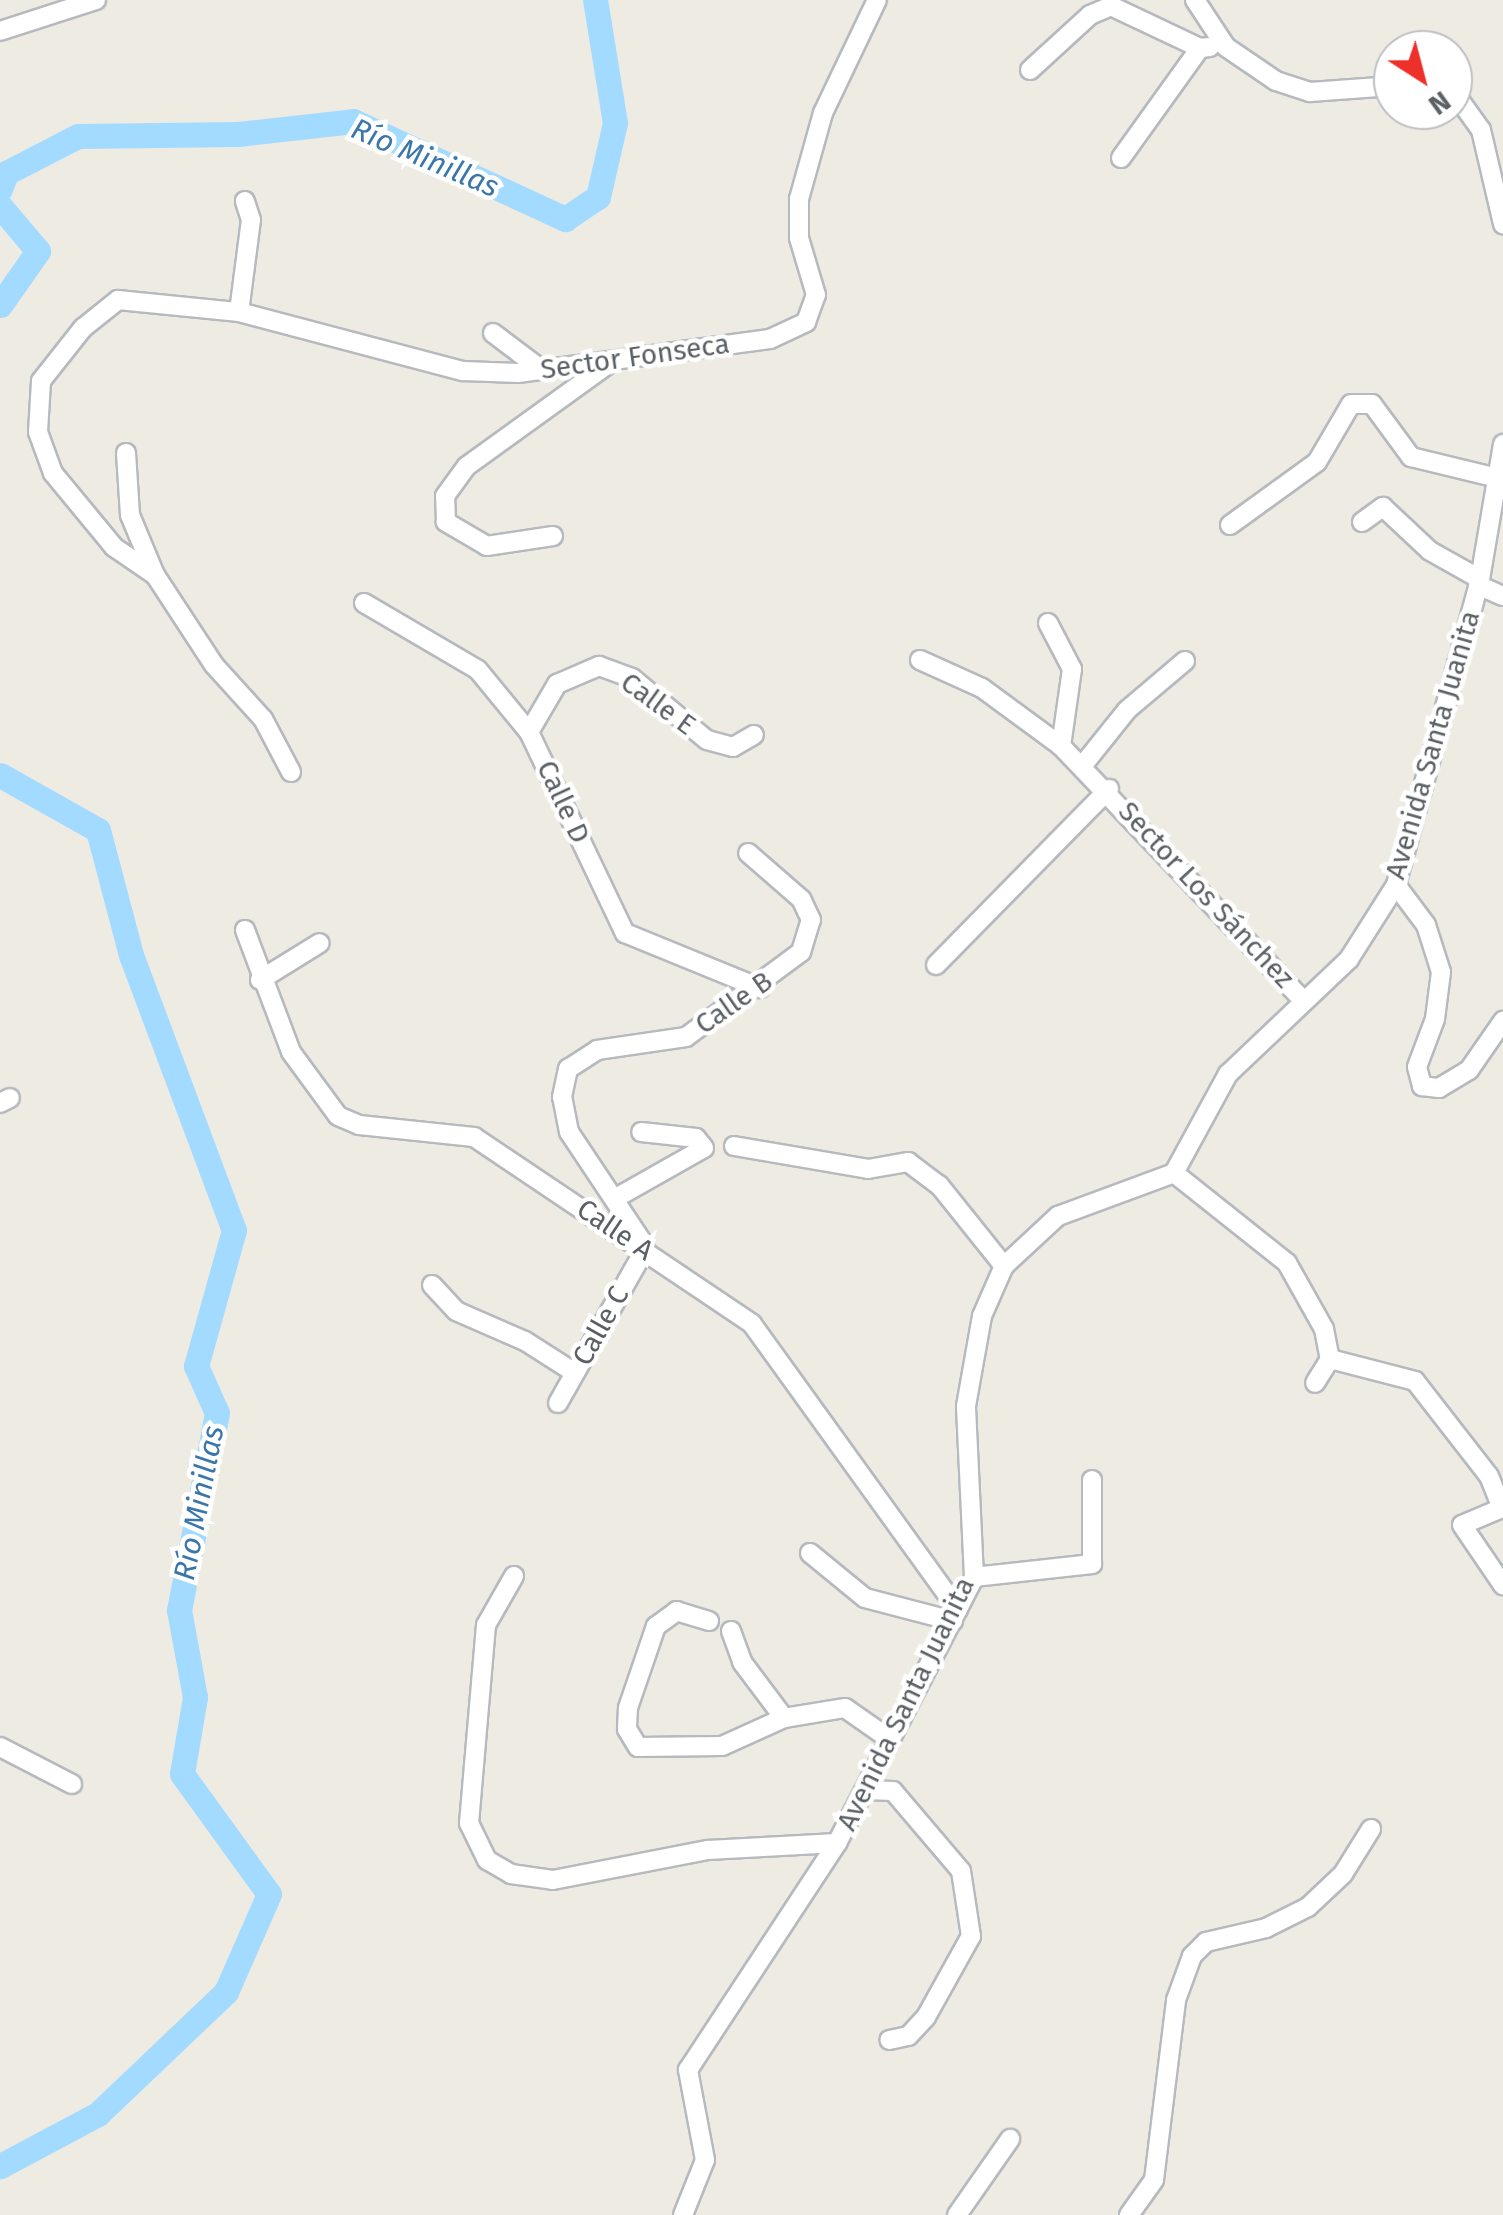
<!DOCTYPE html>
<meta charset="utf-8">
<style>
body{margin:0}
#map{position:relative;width:1503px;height:2215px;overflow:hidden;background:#eeebe3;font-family:"Fira Sans",sans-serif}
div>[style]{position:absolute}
.river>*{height:25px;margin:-12.5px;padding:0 12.5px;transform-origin:12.5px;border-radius:12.5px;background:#a2dbff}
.roads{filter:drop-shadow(2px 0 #b6b9be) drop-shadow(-2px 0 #b6b9be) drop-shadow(0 2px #b6b9be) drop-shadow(0 -2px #b6b9be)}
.minor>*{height:18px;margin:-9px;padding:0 9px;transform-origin:9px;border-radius:9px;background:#fff}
span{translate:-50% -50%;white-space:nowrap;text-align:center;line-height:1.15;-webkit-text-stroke:9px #fff;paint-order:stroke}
.street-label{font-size:28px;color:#5b6064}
.water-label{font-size:30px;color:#3b76ab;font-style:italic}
.north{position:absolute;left:1373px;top:30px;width:100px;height:100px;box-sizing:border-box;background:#fff;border:2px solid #bdbfc1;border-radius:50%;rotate:144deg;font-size:28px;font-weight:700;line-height:40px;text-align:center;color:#5b6064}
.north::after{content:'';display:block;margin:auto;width:35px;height:45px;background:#ed302a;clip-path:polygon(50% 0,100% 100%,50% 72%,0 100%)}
</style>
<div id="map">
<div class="river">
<div style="left:0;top:189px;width:17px;rotate:-69deg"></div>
<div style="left:6px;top:173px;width:81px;rotate:-27.2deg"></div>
<div style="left:78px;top:136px;width:160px;rotate:-0.7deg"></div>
<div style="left:238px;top:134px;width:116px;rotate:-6.4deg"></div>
<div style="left:353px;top:121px;width:234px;rotate:24.8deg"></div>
<div style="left:565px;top:219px;width:40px;rotate:-34deg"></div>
<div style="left:598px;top:197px;width:76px;rotate:-77.1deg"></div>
<div style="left:615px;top:123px;width:125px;rotate:-99.2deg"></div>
<div style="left:0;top:206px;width:59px;rotate:49.8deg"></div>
<div style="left:38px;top:251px;width:66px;rotate:125.1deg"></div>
<div style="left:0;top:775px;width:112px;rotate:29.3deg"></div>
<div style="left:98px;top:830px;width:129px;rotate:75.2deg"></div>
<div style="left:131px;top:955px;width:294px;rotate:69.5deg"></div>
<div style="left:234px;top:1230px;width:141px;rotate:105.6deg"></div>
<div style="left:196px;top:1366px;width:51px;rotate:65.9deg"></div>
<div style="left:217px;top:1413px;width:201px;rotate:100.9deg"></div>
<div style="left:179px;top:1610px;width:88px;rotate:79.6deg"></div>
<div style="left:195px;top:1697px;width:78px;rotate:99.6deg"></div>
<div style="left:182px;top:1774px;width:148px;rotate:54.1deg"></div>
<div style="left:269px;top:1894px;width:107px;rotate:113.7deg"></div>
<div style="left:226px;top:1992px;width:177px;rotate:136.4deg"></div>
<div style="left:98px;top:2114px;width:111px;rotate:152deg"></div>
</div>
<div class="roads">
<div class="minor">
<div style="left:1195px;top:0;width:56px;rotate:56.6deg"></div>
<div style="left:1226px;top:47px;width:60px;rotate:34.2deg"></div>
<div style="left:1276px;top:81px;width:36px;rotate:18deg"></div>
<div style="left:1310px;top:92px;width:83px;rotate:-4.1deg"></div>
<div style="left:0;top:31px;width:101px;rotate:-17.9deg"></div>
<div style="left:1030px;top:70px;width:81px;rotate:-42.5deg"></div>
<div style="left:1090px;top:15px;width:23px;rotate:-23deg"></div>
<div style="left:1111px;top:6px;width:98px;rotate:25.3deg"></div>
<div style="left:1453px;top:91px;width:48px;rotate:54.3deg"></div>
<div style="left:1481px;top:130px;width:97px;rotate:76.8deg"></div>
<div style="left:1121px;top:158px;width:135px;rotate:-54.3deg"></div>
<div style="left:1200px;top:48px;width:10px;rotate:-6deg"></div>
<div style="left:239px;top:312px;width:93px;rotate:-82.6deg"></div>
<div style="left:251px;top:220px;width:20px;rotate:-108deg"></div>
<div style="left:493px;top:333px;width:61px;rotate:37.1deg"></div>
<div style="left:126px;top:453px;width:62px;rotate:86.3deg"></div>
<div style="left:130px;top:515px;width:65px;rotate:67.4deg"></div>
<div style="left:1362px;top:522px;width:26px;rotate:-36deg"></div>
<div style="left:1383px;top:507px;width:64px;rotate:43.1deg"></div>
<div style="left:1430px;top:551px;width:57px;rotate:29.2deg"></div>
<div style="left:1230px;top:525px;width:107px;rotate:-35.9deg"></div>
<div style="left:1317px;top:462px;width:67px;rotate:-59.6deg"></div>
<div style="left:1351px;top:404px;width:21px"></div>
<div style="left:1372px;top:404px;width:66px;rotate:53.7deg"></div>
<div style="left:1411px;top:457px;width:89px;rotate:13.6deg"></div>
<div style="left:553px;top:536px;width:67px;rotate:171.4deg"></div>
<div style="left:487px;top:546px;width:48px;rotate:-149.7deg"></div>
<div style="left:446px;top:522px;width:26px;rotate:-92deg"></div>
<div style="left:445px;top:496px;width:37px;rotate:-54deg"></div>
<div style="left:467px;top:466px;width:176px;rotate:-35.8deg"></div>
<div style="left:1478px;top:585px;width:27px;rotate:24deg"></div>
<div style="left:364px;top:603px;width:132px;rotate:30.4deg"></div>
<div style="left:478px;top:670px;width:80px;rotate:50.6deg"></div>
<div style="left:529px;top:732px;width:223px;rotate:64.5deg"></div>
<div style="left:625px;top:933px;width:146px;rotate:22.2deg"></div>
<div style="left:1048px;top:623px;width:52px;rotate:62.4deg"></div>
<div style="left:1072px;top:669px;width:78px;rotate:98.1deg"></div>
<div style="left:1061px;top:746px;width:351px;rotate:46.4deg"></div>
<div style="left:920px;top:660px;width:68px;rotate:24.3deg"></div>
<div style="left:982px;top:688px;width:98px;rotate:36.3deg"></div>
<div style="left:529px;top:732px;width:56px;rotate:-59.7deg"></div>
<div style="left:557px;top:684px;width:46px;rotate:-23.2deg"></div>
<div style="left:599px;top:666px;width:35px;rotate:20deg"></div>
<div style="left:632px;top:678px;width:97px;rotate:39.6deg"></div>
<div style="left:707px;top:740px;width:27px;rotate:15deg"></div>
<div style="left:733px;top:747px;width:24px;rotate:-30deg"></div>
<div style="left:1083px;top:765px;width:70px;rotate:-51.3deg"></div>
<div style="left:1127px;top:710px;width:76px;rotate:-40.2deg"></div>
<div style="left:291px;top:772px;width:60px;rotate:-117.8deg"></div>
<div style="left:263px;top:719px;width:73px;rotate:-132.2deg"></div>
<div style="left:214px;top:665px;width:108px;rotate:-123.2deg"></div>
<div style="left:155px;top:575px;width:50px;rotate:-145.7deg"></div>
<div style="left:114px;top:547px;width:96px;rotate:-129.5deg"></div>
<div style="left:53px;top:473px;width:44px;rotate:-110.1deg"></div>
<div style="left:38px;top:432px;width:51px;rotate:-86.6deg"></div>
<div style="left:41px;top:381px;width:68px;rotate:-51.6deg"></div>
<div style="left:83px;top:328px;width:45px;rotate:-38.7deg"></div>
<div style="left:118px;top:300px;width:122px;rotate:5.7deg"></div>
<div style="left:239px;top:312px;width:232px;rotate:14.8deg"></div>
<div style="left:463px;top:371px;width:55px;rotate:2.1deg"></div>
<div style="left:518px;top:373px;width:254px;rotate:-7.7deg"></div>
<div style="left:770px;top:339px;width:40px;rotate:-25deg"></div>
<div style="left:806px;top:322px;width:29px;rotate:-70deg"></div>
<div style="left:816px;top:295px;width:59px;rotate:-106.6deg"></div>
<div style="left:799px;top:238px;width:39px;rotate:-90deg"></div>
<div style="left:799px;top:199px;width:89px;rotate:-74.4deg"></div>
<div style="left:823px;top:113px;width:125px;rotate:-64.5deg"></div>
<div style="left:1396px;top:885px;width:50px;rotate:53.1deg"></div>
<div style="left:1426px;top:925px;width:49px;rotate:72.3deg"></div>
<div style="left:1441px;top:972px;width:47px;rotate:97.3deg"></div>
<div style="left:1435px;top:1019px;width:51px;rotate:110.6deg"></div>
<div style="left:1417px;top:1067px;width:20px;rotate:75deg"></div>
<div style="left:1422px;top:1086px;width:17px;rotate:7deg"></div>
<div style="left:1439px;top:1088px;width:35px;rotate:-31deg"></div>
<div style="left:1469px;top:1070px;width:60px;rotate:-55.2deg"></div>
<div style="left:245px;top:930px;width:130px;rotate:69.3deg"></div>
<div style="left:291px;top:1052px;width:79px;rotate:53.7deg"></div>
<div style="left:338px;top:1116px;width:23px;rotate:23deg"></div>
<div style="left:359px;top:1125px;width:116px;rotate:6deg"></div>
<div style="left:474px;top:1137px;width:335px;rotate:33.9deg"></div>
<div style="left:752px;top:1324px;width:352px;rotate:54.2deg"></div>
<div style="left:936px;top:965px;width:247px;rotate:-45.5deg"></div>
<div style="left:260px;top:980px;width:70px;rotate:-31.7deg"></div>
<div style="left:0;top:1103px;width:11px;rotate:-27deg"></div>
<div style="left:734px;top:1146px;width:136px;rotate:9.7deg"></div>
<div style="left:868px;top:1169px;width:41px;rotate:-9.9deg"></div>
<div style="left:908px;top:1162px;width:39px;rotate:37deg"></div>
<div style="left:939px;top:1185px;width:104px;rotate:51.3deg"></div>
<div style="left:1174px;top:1173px;width:144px;rotate:38.5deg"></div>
<div style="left:1287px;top:1263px;width:76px;rotate:60.7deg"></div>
<div style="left:1324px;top:1329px;width:31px;rotate:79deg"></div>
<div style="left:1330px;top:1359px;width:28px;rotate:122deg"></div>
<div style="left:614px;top:1199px;width:103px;rotate:-29.5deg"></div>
<div style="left:704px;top:1148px;width:13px;rotate:-129deg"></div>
<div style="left:696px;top:1138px;width:55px;rotate:-173.8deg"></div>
<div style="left:643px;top:1243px;width:133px;rotate:-123.7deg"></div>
<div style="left:569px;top:1132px;width:36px;rotate:-101deg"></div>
<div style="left:562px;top:1097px;width:29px;rotate:-78deg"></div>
<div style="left:568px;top:1069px;width:35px;rotate:-33deg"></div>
<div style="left:597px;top:1050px;width:90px;rotate:-8.3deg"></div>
<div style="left:686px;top:1037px;width:143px;rotate:-36.5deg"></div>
<div style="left:801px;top:952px;width:34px;rotate:-73deg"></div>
<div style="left:811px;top:920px;width:23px;rotate:-115deg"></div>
<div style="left:801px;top:899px;width:70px;rotate:-139deg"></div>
<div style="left:432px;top:1285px;width:35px;rotate:47deg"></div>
<div style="left:456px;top:1311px;width:75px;rotate:23.5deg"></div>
<div style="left:525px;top:1341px;width:59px;rotate:32.6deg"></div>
<div style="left:1330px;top:1359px;width:88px;rotate:14.5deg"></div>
<div style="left:1415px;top:1381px;width:120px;rotate:52.1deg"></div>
<div style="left:1489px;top:1476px;width:35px;rotate:68deg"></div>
<div style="left:1502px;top:1508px;width:43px;rotate:157deg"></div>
<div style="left:1462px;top:1525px;width:73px;rotate:55.7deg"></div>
<div style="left:558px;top:1403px;width:177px;rotate:-60.5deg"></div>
<div style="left:810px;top:1553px;width:71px;rotate:39.3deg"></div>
<div style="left:865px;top:1598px;width:91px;rotate:14.6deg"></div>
<div style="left:514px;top:1576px;width:56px;rotate:119.7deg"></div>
<div style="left:486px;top:1625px;width:199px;rotate:94.9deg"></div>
<div style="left:469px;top:1823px;width:41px;rotate:64.1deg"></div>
<div style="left:487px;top:1860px;width:28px;rotate:30deg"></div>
<div style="left:511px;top:1874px;width:42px;rotate:8.1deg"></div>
<div style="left:553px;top:1880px;width:158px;rotate:-11deg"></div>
<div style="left:708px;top:1850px;width:129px;rotate:-3.1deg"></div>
<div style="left:974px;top:1577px;width:119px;rotate:-6.3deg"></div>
<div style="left:1092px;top:1564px;width:84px;rotate:-90deg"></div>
<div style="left:709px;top:1621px;width:34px;rotate:-163deg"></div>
<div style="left:677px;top:1611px;width:26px;rotate:144deg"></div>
<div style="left:656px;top:1626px;width:87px;rotate:108.9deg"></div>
<div style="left:628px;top:1708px;width:21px;rotate:93deg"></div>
<div style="left:627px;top:1729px;width:21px;rotate:59deg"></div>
<div style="left:638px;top:1747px;width:84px;rotate:-0.7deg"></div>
<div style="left:722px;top:1746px;width:68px;rotate:-24.3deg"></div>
<div style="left:784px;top:1718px;width:62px;rotate:-9.3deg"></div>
<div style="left:845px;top:1708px;width:52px;rotate:34.9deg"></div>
<div style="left:731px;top:1631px;width:33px;rotate:70deg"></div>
<div style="left:742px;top:1662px;width:70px;rotate:53.1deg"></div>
<div style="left:0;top:1747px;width:81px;rotate:27.2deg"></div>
<div style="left:866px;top:1790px;width:27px;rotate:2deg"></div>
<div style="left:893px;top:1791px;width:105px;rotate:49.6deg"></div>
<div style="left:961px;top:1871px;width:66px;rotate:81.3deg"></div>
<div style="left:971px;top:1936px;width:93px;rotate:119.1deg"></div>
<div style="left:926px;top:2017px;width:26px;rotate:133deg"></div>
<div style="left:908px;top:2036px;width:19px;rotate:168deg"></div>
<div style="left:683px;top:2215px;width:59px;rotate:-68.2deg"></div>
<div style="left:705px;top:2160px;width:92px;rotate:-100.7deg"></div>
<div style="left:688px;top:2070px;width:272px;rotate:-56.7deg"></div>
<div style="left:837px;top:1843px;width:299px;rotate:-62.7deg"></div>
<div style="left:974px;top:1577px;width:171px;rotate:-92.7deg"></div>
<div style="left:966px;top:1406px;width:91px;rotate:-79.9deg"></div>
<div style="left:982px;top:1316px;width:55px;rotate:-66.3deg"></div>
<div style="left:1004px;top:1266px;width:74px;rotate:-42.8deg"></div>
<div style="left:1058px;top:1216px;width:124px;rotate:-20.3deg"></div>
<div style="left:1174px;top:1173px;width:113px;rotate:-61.4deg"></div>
<div style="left:1228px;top:1074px;width:167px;rotate:-43.5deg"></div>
<div style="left:1349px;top:959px;width:88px;rotate:-57.6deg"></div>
<div style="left:1396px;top:885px;width:317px;rotate:-74.6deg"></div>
<div style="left:1480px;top:579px;width:137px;rotate:-80.3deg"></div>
<div style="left:957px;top:2215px;width:93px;rotate:-55.1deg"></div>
<div style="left:1129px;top:2215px;width:43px;rotate:-54.5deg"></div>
<div style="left:1154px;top:2180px;width:181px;rotate:-83deg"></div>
<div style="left:1176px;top:2000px;width:47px;rotate:-70deg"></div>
<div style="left:1192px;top:1956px;width:20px;rotate:-45deg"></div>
<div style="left:1206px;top:1942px;width:62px;rotate:-13.1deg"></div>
<div style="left:1266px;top:1928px;width:47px;rotate:-26.6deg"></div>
<div style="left:1308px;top:1907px;width:48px;rotate:-43.3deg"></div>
<div style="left:1343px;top:1874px;width:53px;rotate:-58.1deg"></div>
</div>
</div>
<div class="street-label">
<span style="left:635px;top:357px;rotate:-8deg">Sector Fonseca</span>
<span style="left:658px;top:704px;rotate:36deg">Calle E</span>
<span style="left:1433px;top:745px;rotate:-74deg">Avenida Santa Juanita</span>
<span style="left:563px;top:802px;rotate:65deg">Calle D</span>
<span style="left:1206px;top:895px;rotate:47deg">Sector Los Sánchez</span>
<span style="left:734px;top:1003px;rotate:-35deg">Calle B</span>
<span style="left:615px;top:1230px;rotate:34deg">Calle A</span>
<span style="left:601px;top:1326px;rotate:-61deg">Calle C</span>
<span style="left:906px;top:1704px;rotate:-64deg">Avenida Santa Juanita</span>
</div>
<div class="water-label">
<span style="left:425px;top:158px;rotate:23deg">Río Minillas</span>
<span style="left:199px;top:1503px;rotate:-79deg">Río Minillas</span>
</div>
<div class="north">N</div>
</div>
